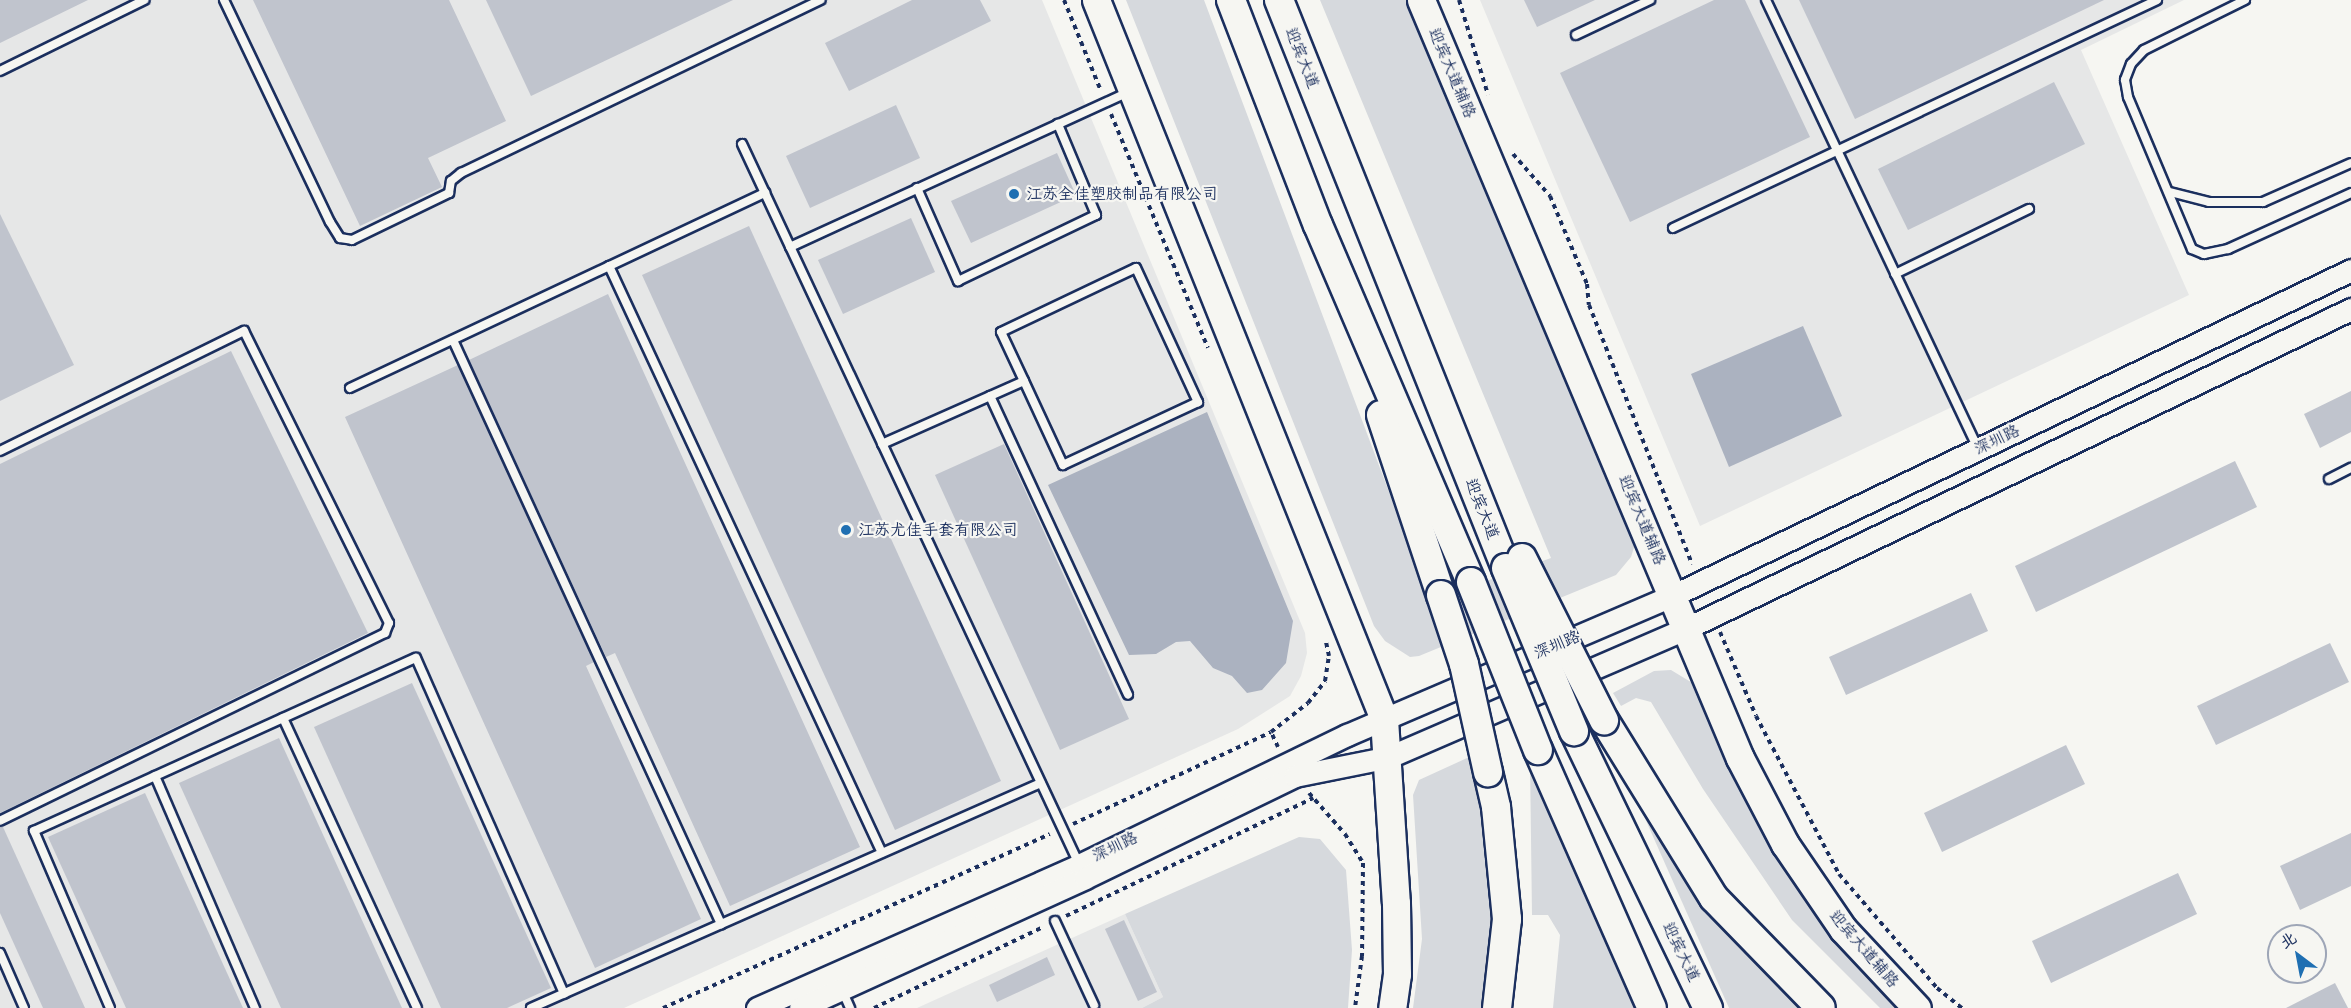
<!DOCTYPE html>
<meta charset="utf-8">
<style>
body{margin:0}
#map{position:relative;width:2351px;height:1008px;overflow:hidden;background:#f6f6f2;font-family:"Architects Daughter","LXGW WenKai TC",sans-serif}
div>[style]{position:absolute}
.built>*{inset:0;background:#e6e7e7}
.green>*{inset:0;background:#d6d9dd}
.water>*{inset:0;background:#abb2c0}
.building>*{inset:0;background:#c0c4cd}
.path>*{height:4px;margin-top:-2px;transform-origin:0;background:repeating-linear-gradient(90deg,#1b2f5e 0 4.5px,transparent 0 9px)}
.roads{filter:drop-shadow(2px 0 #1b2f5e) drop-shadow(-2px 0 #1b2f5e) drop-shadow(0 2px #1b2f5e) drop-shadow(0 -2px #1b2f5e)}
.service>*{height:8px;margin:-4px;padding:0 4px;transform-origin:4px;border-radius:4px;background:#f6f6f2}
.tertiary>*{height:21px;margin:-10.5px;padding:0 10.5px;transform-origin:10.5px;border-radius:10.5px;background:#f6f6f2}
.primary>*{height:27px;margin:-13.5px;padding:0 13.5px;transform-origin:13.5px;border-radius:13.5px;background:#f6f6f2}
.trunk>*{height:28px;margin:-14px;padding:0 14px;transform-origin:14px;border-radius:14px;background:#f6f6f2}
.bridges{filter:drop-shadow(2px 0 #1b2f5e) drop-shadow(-2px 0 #1b2f5e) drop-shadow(0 2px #1b2f5e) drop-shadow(0 -2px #1b2f5e)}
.trunk-bridge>*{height:28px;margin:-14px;padding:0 14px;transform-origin:14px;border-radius:14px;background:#f6f6f2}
.dots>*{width:16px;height:16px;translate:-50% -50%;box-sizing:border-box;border:3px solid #f6f6f2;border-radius:50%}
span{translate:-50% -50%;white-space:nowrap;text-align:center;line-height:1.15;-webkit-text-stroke:4.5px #f6f6f2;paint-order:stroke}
.street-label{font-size:16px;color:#1b2f5e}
.poi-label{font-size:16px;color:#1b2f5e}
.left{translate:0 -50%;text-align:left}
.north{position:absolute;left:2267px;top:924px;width:60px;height:60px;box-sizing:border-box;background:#f6f6f2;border:2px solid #9ea6b7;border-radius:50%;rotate:328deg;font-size:16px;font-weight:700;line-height:24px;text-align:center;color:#1b2f5e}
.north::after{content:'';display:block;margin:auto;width:21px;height:27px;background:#1f6fb2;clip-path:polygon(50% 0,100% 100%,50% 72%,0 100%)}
</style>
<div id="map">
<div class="built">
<div style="clip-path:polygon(0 0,1042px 0,1305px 633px,1307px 653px,1301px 676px,1290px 696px,1238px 729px,624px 1008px,0 1008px)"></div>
<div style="clip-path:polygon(1480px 0,2184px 0,2081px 50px,2189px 295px,1700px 526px)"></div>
<div style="clip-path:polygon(1125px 914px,1163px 997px,1142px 1008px,917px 1008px)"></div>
</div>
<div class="green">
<div style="clip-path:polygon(1126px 0,1204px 0,1430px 601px,1551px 558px,1320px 0,1410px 0,1636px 541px,1631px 557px,1616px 575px,1419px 656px,1410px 657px,1385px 641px,1374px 626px)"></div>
<div style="clip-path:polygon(1671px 670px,1699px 687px,1905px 1008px,1880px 1008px,1792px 920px,1703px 789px,1651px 702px,1636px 698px,1621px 706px,1613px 693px,1654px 671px)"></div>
<div style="clip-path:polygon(1478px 753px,1499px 973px,1490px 1008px,1413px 1008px,1422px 939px,1413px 795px,1419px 780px)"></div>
<div style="clip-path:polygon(1530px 761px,1644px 1008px,1553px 1008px,1560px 935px,1548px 915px,1532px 915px)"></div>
<div style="clip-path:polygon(1624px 771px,1806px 1008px,1729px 1008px)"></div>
<div style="clip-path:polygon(1299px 837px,1320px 839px,1346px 870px,1352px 950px,1348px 1008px,1142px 1008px,1163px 997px,1125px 914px)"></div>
</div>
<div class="water">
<div style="clip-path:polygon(1803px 326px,1842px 416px,1729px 467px,1691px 374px)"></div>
<div style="clip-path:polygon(1207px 412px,1293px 621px,1286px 663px,1262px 690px,1247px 693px,1232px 676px,1213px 668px,1190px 641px,1176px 642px,1156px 654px,1129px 655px,1048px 485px)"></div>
</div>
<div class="building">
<div style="clip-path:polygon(0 0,88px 0,0 43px)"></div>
<div style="clip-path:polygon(253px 0,449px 0,506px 121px,428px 158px,442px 187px,360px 226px)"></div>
<div style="clip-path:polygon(486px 0,733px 0,531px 96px)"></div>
<div style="clip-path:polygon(912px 0,980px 0,991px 21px,849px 91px,825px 43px)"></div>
<div style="clip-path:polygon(1524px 0,1595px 0,1537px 27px)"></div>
<div style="clip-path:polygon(1714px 0,1745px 0,1810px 137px,1630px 222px,1560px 73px)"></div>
<div style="clip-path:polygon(1799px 0,2104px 0,1855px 119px)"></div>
<div style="clip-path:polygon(2054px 82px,2085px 144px,1908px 230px,1878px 169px)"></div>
<div style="clip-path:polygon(896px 105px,920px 158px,810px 208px,786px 156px)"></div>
<div style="clip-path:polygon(1057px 153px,1076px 195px,971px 243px,951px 201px)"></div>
<div style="clip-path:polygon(0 214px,74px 365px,0 401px)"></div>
<div style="clip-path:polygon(911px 218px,935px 272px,843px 314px,818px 260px)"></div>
<div style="clip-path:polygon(749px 226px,1001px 781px,895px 830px,642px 275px)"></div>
<div style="clip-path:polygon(608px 294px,860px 847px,730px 906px,615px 653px,606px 657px,469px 360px)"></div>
<div style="clip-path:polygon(231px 351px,368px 633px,0 813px,0 464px)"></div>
<div style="clip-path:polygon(458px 365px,594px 662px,586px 666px,701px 919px,595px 968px,345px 417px)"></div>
<div style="clip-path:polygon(2351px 391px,2351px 432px,2320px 448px,2304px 414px)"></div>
<div style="clip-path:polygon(1004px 444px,1129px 719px,1060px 750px,935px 475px)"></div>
<div style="clip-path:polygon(2235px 461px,2257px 507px,2036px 612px,2015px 566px)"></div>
<div style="clip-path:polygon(1971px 593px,1988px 631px,1846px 695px,1829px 657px)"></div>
<div style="clip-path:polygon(2330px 643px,2349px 682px,2216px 745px,2197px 706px)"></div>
<div style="clip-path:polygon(412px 683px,551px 988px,507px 1008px,441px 1008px,314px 727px)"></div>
<div style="clip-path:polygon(279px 738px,402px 1008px,281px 1008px,179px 783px)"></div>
<div style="clip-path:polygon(2066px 745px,2085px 784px,1942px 852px,1924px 813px)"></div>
<div style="clip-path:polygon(145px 793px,243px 1008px,126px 1008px,48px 837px)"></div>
<div style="clip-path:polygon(0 827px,3px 827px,85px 1008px,43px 1008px,0 913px)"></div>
<div style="clip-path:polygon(2351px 833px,2351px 886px,2300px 910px,2280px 866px)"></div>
<div style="clip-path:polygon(2178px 873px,2197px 914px,2051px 983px,2032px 941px)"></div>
<div style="clip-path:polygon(1124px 920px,1157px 992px,1138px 1001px,1105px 929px)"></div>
<div style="clip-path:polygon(1047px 957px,1055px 975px,997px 1002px,989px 985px)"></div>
<div style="clip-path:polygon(2335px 983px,2348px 1008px,2286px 1008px)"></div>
</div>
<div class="path">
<div style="left:1064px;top:0;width:98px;rotate:67.9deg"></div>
<div style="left:1459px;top:0;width:99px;rotate:73deg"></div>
<div style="left:1111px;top:114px;width:253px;rotate:67.5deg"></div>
<div style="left:1513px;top:154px;width:56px;rotate:48.6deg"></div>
<div style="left:1550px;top:196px;width:95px;rotate:67.2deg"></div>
<div style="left:1587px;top:284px;width:21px;rotate:85deg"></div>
<div style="left:1589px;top:305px;width:279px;rotate:68.3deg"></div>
<div style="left:1720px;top:632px;width:91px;rotate:66.8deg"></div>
<div style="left:1756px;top:716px;width:178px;rotate:62.3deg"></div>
<div style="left:1839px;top:874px;width:150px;rotate:49.3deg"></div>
<div style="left:1937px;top:988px;width:32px;rotate:39deg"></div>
<div style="left:1278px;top:747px;width:17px;rotate:-115deg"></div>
<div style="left:1271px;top:732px;width:47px;rotate:-38.1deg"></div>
<div style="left:1308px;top:703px;width:28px;rotate:-52deg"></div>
<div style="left:1325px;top:681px;width:25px;rotate:-81deg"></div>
<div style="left:1329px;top:656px;width:14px;rotate:-102deg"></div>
<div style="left:1309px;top:793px;width:55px;rotate:48.7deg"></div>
<div style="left:1345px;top:834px;width:34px;rotate:58deg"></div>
<div style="left:1363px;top:863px;width:93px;rotate:90.6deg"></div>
<div style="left:1362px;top:956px;width:52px;rotate:97.7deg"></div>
<div style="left:1073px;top:824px;width:218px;rotate:-24.9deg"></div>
<div style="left:1066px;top:916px;width:274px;rotate:-25.5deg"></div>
<div style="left:663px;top:1008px;width:424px;rotate:-24.2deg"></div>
<div style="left:874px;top:1008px;width:187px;rotate:-25.6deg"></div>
</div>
<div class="roads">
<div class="service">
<div style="left:224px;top:0;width:246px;rotate:64.5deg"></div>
<div style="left:330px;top:222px;width:19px;rotate:58deg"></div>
<div style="left:340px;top:238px;width:12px;rotate:9deg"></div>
<div style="left:352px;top:240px;width:108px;rotate:-25.9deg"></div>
<div style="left:449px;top:193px;width:12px;rotate:-81deg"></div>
<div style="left:451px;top:181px;width:13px;rotate:-39deg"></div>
<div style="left:461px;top:173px;width:399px;rotate:-25.7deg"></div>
<div style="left:1766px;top:0;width:497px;rotate:64.7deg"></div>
<div style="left:2245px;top:0;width:113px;rotate:153.7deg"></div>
<div style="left:2144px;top:50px;width:19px;rotate:133deg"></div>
<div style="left:2131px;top:64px;width:17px;rotate:111deg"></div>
<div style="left:2125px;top:80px;width:17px;rotate:80deg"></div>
<div style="left:2128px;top:97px;width:165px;rotate:67.2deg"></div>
<div style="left:2192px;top:249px;width:13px;rotate:23deg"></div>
<div style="left:2204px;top:254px;width:25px;rotate:-12deg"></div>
<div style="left:2228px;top:249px;width:135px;rotate:-24.5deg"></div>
<div style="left:1576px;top:35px;width:82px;rotate:-25.3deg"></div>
<div style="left:0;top:71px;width:161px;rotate:-26.2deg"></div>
<div style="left:742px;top:144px;width:795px;rotate:64.92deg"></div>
<div style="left:917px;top:188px;width:102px;rotate:66.2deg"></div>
<div style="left:958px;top:281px;width:153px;rotate:-25.6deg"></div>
<div style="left:1096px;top:215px;width:99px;rotate:-112.7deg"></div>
<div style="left:2170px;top:192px;width:40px;rotate:14.4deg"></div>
<div style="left:2209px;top:202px;width:54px"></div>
<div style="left:2263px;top:202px;width:96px;rotate:-23.9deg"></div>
<div style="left:1673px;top:228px;width:535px;rotate:-25.22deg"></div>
<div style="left:790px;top:247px;width:372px;rotate:-24.6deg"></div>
<div style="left:609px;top:266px;width:647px;rotate:65.06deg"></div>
<div style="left:1895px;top:274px;width:149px;rotate:-25.9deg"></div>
<div style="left:453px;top:340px;width:643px;rotate:65.35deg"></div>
<div style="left:350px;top:388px;width:459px;rotate:-25.2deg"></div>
<div style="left:990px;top:396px;width:329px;rotate:65.2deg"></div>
<div style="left:882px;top:444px;width:155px;rotate:-23.9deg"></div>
<div style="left:1024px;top:381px;width:54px;rotate:-115.1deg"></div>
<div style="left:1001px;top:332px;width:149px;rotate:-25.4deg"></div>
<div style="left:1136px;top:268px;width:148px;rotate:65.2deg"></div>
<div style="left:1198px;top:402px;width:149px;rotate:155deg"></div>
<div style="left:1063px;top:465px;width:93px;rotate:-114.9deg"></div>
<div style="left:0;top:451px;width:272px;rotate:-26.2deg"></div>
<div style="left:244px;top:331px;width:326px;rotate:63.6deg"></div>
<div style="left:389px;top:623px;width:11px;rotate:112deg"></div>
<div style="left:385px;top:633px;width:428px;rotate:154deg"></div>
<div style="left:2329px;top:479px;width:25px;rotate:-27deg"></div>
<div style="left:283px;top:718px;width:319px;rotate:65.2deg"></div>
<div style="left:155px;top:776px;width:253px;rotate:66.7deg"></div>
<div style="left:1055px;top:921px;width:93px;rotate:65.1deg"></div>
<div style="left:0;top:953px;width:60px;rotate:66.4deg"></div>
<div style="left:842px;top:990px;width:20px;rotate:66deg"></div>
<div style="left:110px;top:1008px;width:193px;rotate:-113.2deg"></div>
<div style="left:34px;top:831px;width:419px;rotate:-24.4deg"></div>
<div style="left:416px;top:658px;width:367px;rotate:66.2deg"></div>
<div style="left:531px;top:1008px;width:557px;rotate:-23.81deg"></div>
</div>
<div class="tertiary">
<div style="left:757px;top:1008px;width:352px;rotate:-23.9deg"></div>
<div style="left:1079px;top:865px;width:298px;rotate:-25.9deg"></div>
<div style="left:1347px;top:735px;width:356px;rotate:-23.2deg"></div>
<div style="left:1674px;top:595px;width:751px;rotate:-25.64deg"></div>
<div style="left:800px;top:1008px;width:313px;rotate:-24.5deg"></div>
<div style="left:1085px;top:878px;width:233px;rotate:-25.9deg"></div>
<div style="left:1295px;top:776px;width:96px;rotate:-11.4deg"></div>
<div style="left:1389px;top:757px;width:325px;rotate:-23.4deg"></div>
<div style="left:1687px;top:628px;width:737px;rotate:-25.66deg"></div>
</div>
<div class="primary">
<div style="left:1096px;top:0;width:775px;rotate:68.17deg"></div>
<div style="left:1384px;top:719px;width:184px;rotate:86.3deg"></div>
<div style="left:1396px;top:903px;width:71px;rotate:89.2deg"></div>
<div style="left:1397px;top:974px;width:34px;rotate:98deg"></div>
<div style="left:1421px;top:0;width:822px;rotate:67.18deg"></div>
<div style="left:1740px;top:758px;width:97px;rotate:62.4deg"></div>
<div style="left:1785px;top:844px;width:103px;rotate:55.7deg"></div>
<div style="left:1843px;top:929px;width:108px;rotate:46.9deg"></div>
</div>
<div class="trunk">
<div style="left:1231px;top:0;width:241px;rotate:68.9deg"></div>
<div style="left:1318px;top:225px;width:388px;rotate:66.8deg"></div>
<div style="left:1279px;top:0;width:612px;rotate:68.22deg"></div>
<div style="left:1381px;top:415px;width:190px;rotate:71.6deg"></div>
<div style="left:1604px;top:720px;width:209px;rotate:58.3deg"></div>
<div style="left:1714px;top:898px;width:153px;rotate:45.8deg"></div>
<div style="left:1574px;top:731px;width:308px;rotate:64.2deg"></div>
<div style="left:1538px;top:750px;width:282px;rotate:66.2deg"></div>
<div style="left:1488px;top:772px;width:36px;rotate:77deg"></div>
<div style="left:1496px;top:807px;width:113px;rotate:84.4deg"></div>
<div style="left:1507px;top:919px;width:90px;rotate:96.4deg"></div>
</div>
</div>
<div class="bridges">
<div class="trunk-bridge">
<div style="left:1522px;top:558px;width:182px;rotate:63.2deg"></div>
<div style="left:1506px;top:568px;width:177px;rotate:67.4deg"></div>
<div style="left:1471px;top:582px;width:181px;rotate:68.3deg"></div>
<div style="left:1441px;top:595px;width:73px;rotate:71.6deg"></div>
<div style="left:1464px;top:664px;width:111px;rotate:77.5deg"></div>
</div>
</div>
<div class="dots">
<div style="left:1014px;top:194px;background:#1f6fb2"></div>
<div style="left:846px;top:530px;background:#1f6fb2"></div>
</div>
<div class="street-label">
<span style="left:1302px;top:58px;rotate:68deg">迎宾大道</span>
<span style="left:1452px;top:73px;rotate:67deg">迎宾大道辅路</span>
<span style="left:1997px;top:440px;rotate:-26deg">深圳路</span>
<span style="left:1482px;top:509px;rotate:68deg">迎宾大道</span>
<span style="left:1642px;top:520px;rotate:67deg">迎宾大道辅路</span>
<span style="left:1557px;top:645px;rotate:-23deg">深圳路</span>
<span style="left:1115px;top:847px;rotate:-26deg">深圳路</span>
<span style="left:1864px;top:949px;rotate:49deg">迎宾大道辅路</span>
<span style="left:1681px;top:952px;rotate:64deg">迎宾大道</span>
</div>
<div class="poi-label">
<span class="left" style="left:1026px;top:194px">江苏全佳塑胶制品有限公司</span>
<span class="left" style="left:858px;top:530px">江苏尤佳手套有限公司</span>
</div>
<div class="north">北</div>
</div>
